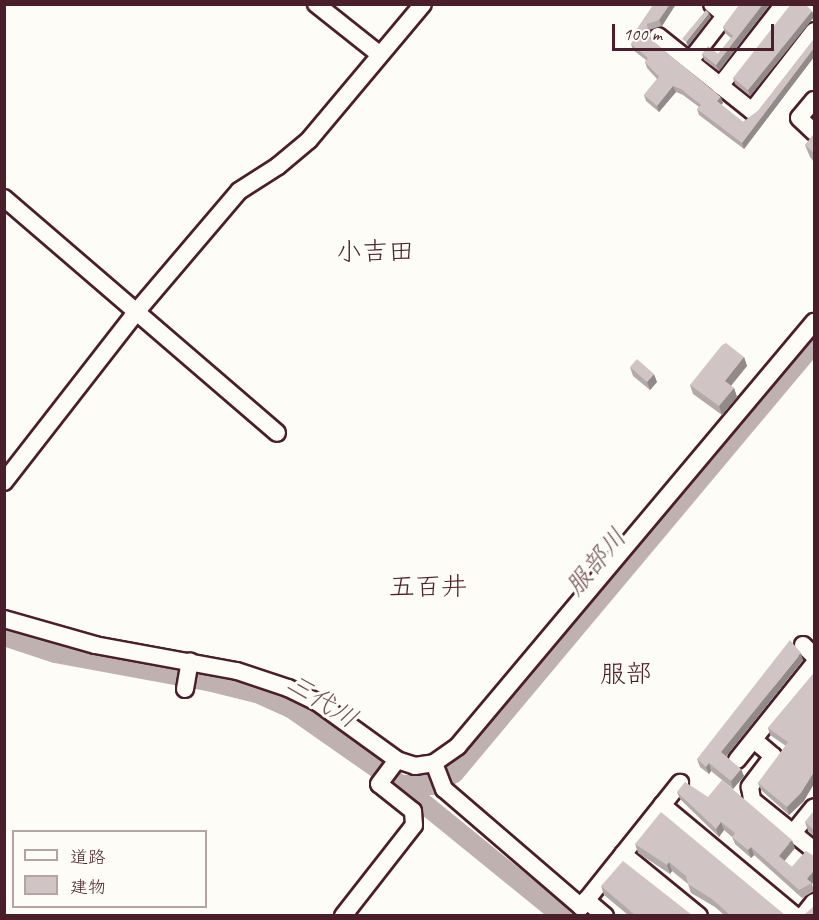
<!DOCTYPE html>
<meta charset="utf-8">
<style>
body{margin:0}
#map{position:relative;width:819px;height:920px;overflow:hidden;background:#fdfcf7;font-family:Caveat,"Klee One",sans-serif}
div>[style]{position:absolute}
.river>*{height:20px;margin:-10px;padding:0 10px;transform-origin:10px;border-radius:10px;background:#c0b1b1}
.roads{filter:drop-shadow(2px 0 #4a1f2b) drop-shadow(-2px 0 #4a1f2b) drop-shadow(0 2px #4a1f2b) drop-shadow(0 -2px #4a1f2b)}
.minor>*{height:16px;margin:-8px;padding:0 8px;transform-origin:8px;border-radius:8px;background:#fdfcf7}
.wall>*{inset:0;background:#b3a9a9}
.shaded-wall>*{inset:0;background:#928a89}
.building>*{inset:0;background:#d0c5c4}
span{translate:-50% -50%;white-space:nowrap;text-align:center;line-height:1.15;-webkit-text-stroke:6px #fdfcf7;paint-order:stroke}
.neighbourhood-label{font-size:26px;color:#4a1f2b}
.water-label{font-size:26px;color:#73525a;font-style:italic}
.frame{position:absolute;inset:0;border:6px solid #4a1f2b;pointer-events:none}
.legend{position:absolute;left:12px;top:830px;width:195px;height:78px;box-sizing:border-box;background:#fdfcf7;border:2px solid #b5a4a5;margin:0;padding:8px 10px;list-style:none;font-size:18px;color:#4a1f2b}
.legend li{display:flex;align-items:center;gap:12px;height:30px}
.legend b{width:30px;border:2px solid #b5a4a5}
.scale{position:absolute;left:612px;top:24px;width:162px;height:27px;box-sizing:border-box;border:3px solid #4a1f2b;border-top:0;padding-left:8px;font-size:18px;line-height:21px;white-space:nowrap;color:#4a1f2b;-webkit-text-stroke:4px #fdfcf7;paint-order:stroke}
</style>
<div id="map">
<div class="river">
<div style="left:4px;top:636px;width:54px;rotate:18.4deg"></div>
<div style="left:55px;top:653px;width:156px;rotate:10.4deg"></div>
<div style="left:208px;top:681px;width:50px;rotate:13.8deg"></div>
<div style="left:257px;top:693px;width:37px;rotate:24deg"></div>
<div style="left:291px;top:708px;width:134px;rotate:35deg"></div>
<div style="left:401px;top:785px;width:208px;rotate:39.1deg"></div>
<div style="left:401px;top:785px;width:32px"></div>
<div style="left:433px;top:785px;width:24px;rotate:-30deg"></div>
<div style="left:454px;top:773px;width:561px;rotate:-50.06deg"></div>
</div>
<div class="roads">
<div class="minor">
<div style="left:316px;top:4px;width:80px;rotate:38.4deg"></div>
<div style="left:712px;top:4px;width:18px;rotate:41deg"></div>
<div style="left:811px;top:4px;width:4px;rotate:45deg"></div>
<div style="left:658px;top:36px;width:120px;rotate:38.6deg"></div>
<div style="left:752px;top:111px;width:101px;rotate:-52.2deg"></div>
<div style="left:690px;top:61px;width:72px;rotate:-52.3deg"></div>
<div style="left:720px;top:86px;width:104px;rotate:-52deg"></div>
<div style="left:814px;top:100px;width:23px;rotate:130deg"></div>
<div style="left:799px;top:118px;width:21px;rotate:43deg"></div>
<div style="left:4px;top:198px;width:360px;rotate:40.7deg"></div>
<div style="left:4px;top:482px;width:217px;rotate:-52.1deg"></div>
<div style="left:137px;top:311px;width:157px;rotate:-49.6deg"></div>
<div style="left:239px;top:191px;width:46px;rotate:-32.7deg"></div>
<div style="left:278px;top:166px;width:40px;rotate:-40deg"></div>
<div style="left:309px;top:140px;width:177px;rotate:-50deg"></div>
<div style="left:4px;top:619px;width:95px;rotate:15.9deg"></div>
<div style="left:95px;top:645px;width:144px;rotate:10.4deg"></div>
<div style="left:237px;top:671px;width:54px;rotate:18.4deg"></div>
<div style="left:288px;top:688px;width:32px;rotate:26deg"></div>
<div style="left:317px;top:702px;width:99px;rotate:35.9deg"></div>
<div style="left:397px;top:760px;width:19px;rotate:18deg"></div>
<div style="left:415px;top:766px;width:19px;rotate:-9deg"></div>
<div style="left:434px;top:763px;width:29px;rotate:-35deg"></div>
<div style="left:458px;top:746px;width:554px;rotate:-49.98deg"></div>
<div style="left:803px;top:645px;width:16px;rotate:45deg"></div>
<div style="left:185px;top:689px;width:28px;rotate:-80deg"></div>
<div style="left:754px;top:740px;width:25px;rotate:40deg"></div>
<div style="left:773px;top:756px;width:39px;rotate:127deg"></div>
<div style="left:750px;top:787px;width:13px;rotate:81deg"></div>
<div style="left:752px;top:800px;width:80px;rotate:38.9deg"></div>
<div style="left:737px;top:760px;width:123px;rotate:-51.3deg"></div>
<div style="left:434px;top:763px;width:28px;rotate:69deg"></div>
<div style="left:444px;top:789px;width:181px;rotate:40.7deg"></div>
<div style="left:581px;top:907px;width:159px;rotate:-51.4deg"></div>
<div style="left:662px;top:805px;width:173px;rotate:39.8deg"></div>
<div style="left:793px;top:833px;width:33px;rotate:-51deg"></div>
<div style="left:623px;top:854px;width:98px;rotate:39.2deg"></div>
<div style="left:586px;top:900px;width:25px;rotate:40deg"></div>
<div style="left:343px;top:916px;width:115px;rotate:-52deg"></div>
<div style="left:414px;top:825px;width:14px;rotate:-94deg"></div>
<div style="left:413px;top:811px;width:43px;rotate:-141.5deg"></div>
<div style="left:379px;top:784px;width:30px;rotate:-53deg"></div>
<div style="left:803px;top:916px;width:18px;rotate:-52deg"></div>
</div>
</div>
<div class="wall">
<div style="clip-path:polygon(654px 4px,676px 4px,662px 26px,649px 30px,651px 39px,723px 103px,721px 105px,743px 122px,758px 111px,814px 39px,814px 57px,744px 149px,699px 115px,697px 109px,699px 107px,683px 95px,676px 92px,659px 112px,646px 101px,644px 95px,657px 79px,647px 68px,645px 62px,646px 60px,633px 50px,631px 44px,636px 37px,635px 32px)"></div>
<div style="clip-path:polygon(740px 4px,770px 4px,719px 71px,704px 60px,702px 54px,718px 54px,731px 38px,725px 33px,723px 27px)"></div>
<div style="clip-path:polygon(812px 11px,814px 17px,750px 96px,735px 84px,733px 78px)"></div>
<div style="clip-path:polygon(814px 134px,814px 162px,810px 157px,805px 145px)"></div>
<div style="clip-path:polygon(744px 357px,747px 366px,731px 386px,734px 388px,737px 397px,722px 415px,693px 394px,690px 385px)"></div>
<div style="clip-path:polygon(630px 367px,657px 382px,650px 390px,633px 376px)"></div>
<div style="clip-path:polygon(803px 660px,726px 756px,744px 776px,733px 789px,711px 771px,709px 774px,700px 767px,697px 759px)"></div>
<div style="clip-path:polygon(814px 673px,804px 801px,789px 815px,761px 790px,758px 783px,786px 746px,770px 735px,768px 728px)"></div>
<div style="clip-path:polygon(677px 792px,708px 797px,795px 848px,784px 861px,792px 867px,806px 851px,812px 884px,814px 891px,802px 898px,754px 855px,751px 858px,735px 844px,732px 837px,724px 830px,719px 837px,680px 799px)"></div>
<div style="clip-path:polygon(814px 811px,814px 836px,808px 831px,805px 822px)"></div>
<div style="clip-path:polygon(635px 844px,785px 915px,724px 915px,715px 907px,691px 893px,688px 884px,672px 871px,670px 874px,638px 853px)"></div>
<div style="clip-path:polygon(601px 886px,692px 915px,628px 915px,604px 895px)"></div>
</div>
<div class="shaded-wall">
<div style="clip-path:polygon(670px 4px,676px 4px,662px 26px,659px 20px)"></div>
<div style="clip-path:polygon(763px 4px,770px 4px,719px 71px,716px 65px)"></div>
<div style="clip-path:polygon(812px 11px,814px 17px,750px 96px,748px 90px)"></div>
<div style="clip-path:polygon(709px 13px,711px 17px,688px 46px,686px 42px)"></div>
<div style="clip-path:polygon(814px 48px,814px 57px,744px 149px,742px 143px)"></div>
<div style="clip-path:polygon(673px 86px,676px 92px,659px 112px,657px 106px)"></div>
<div style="clip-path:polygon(721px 97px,723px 103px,719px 107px,717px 101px)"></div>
<div style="clip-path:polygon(744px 357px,747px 366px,728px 389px,725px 381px)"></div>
<div style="clip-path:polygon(654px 374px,657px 382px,650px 390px,647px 382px)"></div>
<div style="clip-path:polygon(734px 388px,737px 397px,722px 415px,719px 406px)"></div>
<div style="clip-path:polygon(801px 653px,803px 660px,724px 759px,721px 752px)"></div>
<div style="clip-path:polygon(709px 763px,711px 771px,709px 774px,706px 767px)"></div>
<div style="clip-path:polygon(741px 769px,744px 776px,733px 789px,731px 781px)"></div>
<div style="clip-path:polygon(814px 772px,814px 784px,804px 801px,789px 815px,787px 807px)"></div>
<div style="clip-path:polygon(721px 822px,724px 830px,719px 837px,716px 829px)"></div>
<div style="clip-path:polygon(792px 840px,795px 848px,782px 864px,779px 856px)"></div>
<div style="clip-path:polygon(751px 847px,754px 855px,751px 858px,748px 850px)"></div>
<div style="clip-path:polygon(669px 862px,672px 871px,670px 874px,667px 865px)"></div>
<div style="clip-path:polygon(814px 870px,814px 882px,812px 884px,807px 879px)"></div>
</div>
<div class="building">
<div style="clip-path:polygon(654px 4px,670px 4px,659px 20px,647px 24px,649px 38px,721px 97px,717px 101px,743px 122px,758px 111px,814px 39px,814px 48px,742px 143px,697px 109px,701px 105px,681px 89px,673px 86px,657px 106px,644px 95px,659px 77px,645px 62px,648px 58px,631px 44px,638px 35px,635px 32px)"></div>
<div style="clip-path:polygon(740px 4px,763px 4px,716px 65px,702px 54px,708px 46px,718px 54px,733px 36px,723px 27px)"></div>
<div style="clip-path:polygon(791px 4px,805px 4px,812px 11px,748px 90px,733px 78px)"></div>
<div style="clip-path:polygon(706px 10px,709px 13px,686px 42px,682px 39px)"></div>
<div style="clip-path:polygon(814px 134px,814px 153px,805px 145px)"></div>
<div style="clip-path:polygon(726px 343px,744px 357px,725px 381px,734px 388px,719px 406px,690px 385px,722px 345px)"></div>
<div style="clip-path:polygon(637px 359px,654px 374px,647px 382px,630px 367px)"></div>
<div style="clip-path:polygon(790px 640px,801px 653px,721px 752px,741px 769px,731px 781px,709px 763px,706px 767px,697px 759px)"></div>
<div style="clip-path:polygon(814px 673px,814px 772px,801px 793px,787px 807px,758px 783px,788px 742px,768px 728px)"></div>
<div style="clip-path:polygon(722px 780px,792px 840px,779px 856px,792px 867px,806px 851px,814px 856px,814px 870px,807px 879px,812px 883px,799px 890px,751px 847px,748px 850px,732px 837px,735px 833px,721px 822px,716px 829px,677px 792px,685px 782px,708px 797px)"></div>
<div style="clip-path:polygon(814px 811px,814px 830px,805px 822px)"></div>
<div style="clip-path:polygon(661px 812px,785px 915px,730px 915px,712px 899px,688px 884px,686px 876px,669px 862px,667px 865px,635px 844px)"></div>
<div style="clip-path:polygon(623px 861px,692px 915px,635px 915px,601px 886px)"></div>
<div style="clip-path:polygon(814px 906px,814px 915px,804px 915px)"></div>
</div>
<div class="neighbourhood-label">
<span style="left:375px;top:252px">小吉田</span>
<span style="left:428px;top:587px">五百井</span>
<span style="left:626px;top:674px">服部</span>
</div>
<div class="water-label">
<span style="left:596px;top:562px;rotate:-50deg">服部川</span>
<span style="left:322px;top:701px;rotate:32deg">三代川</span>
</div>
<div class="frame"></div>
<ul class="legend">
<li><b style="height:8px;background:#fdfcf7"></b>道路</li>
<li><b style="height:16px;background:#d0c5c4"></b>建物</li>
</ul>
<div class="scale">100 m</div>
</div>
